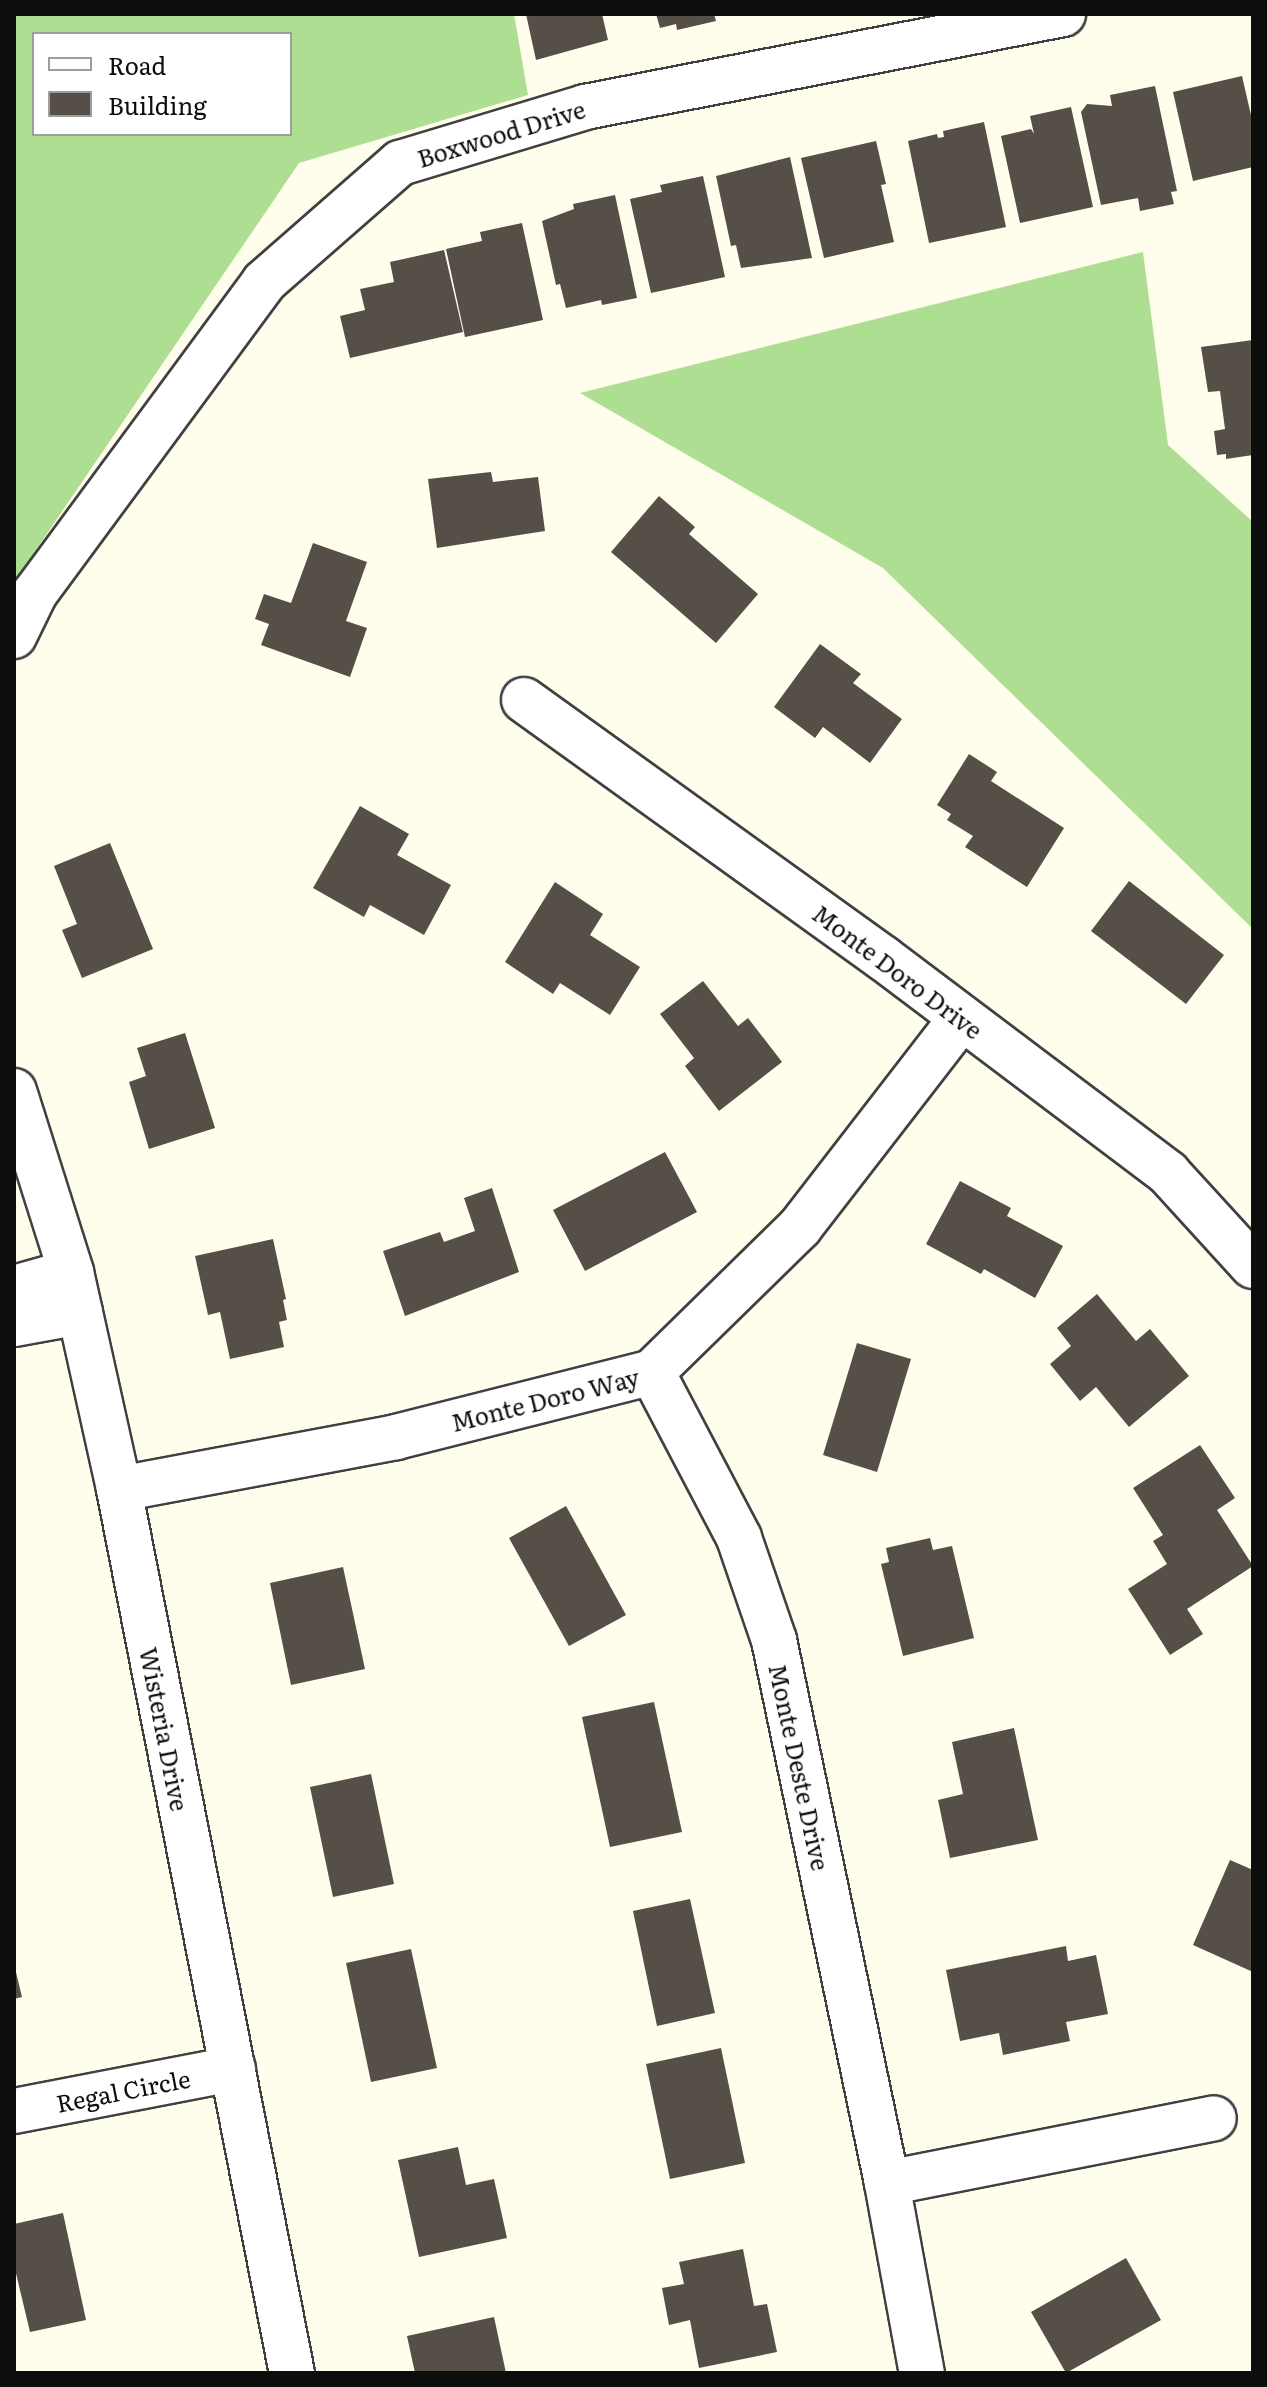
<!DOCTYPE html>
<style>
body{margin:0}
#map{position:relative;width:1267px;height:2387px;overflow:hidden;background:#fffdec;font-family:Literata,serif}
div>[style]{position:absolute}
.forest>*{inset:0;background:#aede91}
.building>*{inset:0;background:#564f48}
.roads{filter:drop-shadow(2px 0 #404040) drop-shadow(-2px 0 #404040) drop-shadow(0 2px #404040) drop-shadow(0 -2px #404040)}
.minor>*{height:44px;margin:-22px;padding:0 22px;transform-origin:22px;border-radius:22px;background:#fff}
span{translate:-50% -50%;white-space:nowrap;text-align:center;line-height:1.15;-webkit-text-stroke:8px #fff;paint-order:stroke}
.street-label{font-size:24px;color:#0d0d0d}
.frame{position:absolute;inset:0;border:16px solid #0d0d0d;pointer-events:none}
.legend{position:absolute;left:32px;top:32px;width:260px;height:104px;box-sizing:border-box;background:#fff;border:2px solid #9e9e9e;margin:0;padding:10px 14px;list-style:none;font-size:24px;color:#0d0d0d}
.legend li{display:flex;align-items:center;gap:16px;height:40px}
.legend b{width:40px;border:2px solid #9e9e9e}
</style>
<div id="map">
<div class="forest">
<div style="clip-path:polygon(evenodd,14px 14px,514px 14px,528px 95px,299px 163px,14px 582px,14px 14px,34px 34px,290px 34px,290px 134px,34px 134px,34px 34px)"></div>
<div style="clip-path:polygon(1143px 252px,1168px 445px,1253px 522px,1253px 929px,883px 568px,580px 393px)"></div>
</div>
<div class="building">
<div style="clip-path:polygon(526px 14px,602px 14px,608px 40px,536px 60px)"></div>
<div style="clip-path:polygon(656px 14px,714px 14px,716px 21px,677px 30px,676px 24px,660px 28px)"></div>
<div style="clip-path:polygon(1242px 76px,1253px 124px,1253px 167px,1193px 181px,1173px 92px)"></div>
<div style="clip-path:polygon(1155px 86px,1177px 191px,1171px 192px,1174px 204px,1140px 211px,1138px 198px,1101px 205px,1081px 112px,1087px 104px,1112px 106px,1110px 95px)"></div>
<div style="clip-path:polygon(1071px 107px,1093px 207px,1020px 223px,1001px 136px,1031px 129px,1034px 134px,1030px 116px)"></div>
<div style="clip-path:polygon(984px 122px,1006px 227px,929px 243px,908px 141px,937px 134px,938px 138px,944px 137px,943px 131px)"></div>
<div style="clip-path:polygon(876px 141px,886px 184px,881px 185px,894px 242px,824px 258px,801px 158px)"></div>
<div style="clip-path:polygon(790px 157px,812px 258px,741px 268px,736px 245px,731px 246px,716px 176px)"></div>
<div style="clip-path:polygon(703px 176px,725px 277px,651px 293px,630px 199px,662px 192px,660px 185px)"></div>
<div style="clip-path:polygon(615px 195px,637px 298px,602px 305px,601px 300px,566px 308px,560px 284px,556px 285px,542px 221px,574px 209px,573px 204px)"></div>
<div style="clip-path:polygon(522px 223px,543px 320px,465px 337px,446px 249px,482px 241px,480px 232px)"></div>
<div style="clip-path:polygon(444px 250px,463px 332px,350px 358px,340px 316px,365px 310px,360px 289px,394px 282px,390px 262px)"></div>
<div style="clip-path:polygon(1253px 340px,1253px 455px,1226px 459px,1226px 454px,1217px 455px,1214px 431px,1225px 429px,1220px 391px,1208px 392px,1201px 347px)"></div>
<div style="clip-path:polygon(491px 472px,493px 482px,538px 477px,545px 531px,437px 548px,428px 479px)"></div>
<div style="clip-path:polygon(659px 496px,695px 527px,689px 534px,758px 594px,716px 643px,611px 552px)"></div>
<div style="clip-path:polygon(313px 543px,367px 562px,346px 621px,367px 628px,350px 677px,261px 645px,269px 624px,255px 619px,264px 594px,291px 603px)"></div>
<div style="clip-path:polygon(820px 644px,861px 674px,853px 683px,902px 719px,870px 763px,823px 727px,815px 738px,774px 707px)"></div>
<div style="clip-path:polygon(969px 754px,997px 772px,991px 781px,1064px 828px,1027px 887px,965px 847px,973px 836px,947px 820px,951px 814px,937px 805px)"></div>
<div style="clip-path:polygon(360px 806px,409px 834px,397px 855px,451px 885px,424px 935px,370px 905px,364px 917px,313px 888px)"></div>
<div style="clip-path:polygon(110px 843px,153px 949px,82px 978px,62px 930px,77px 924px,54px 866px)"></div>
<div style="clip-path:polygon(1129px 881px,1224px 955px,1186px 1004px,1091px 931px)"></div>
<div style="clip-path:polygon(555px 882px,603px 914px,590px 935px,640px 967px,610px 1015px,560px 983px,553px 994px,505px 962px)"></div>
<div style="clip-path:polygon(703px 981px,738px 1026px,748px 1018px,782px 1062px,719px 1111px,685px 1066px,694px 1058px,660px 1014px)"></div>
<div style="clip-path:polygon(185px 1033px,215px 1128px,149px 1149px,129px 1082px,146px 1076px,137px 1048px)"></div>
<div style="clip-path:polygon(665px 1152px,697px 1212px,585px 1271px,553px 1210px)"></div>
<div style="clip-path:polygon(960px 1181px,1011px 1208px,1007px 1216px,1063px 1246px,1035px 1298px,984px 1269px,981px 1274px,926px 1244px)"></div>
<div style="clip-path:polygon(492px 1188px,519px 1272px,405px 1316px,383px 1251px,440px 1232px,444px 1242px,475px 1231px,464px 1198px)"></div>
<div style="clip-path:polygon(273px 1239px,286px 1299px,283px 1300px,287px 1320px,279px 1322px,284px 1347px,230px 1359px,220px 1312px,208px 1315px,195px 1256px)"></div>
<div style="clip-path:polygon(1097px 1294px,1136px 1341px,1150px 1329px,1189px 1376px,1129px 1427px,1096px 1387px,1080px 1401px,1050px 1364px,1071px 1346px,1057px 1328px)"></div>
<div style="clip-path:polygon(857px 1343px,911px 1359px,877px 1472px,823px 1455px)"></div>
<div style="clip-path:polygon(1200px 1445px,1235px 1498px,1217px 1510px,1253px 1566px,1187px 1609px,1203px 1634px,1170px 1655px,1128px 1589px,1167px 1564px,1153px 1541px,1163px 1535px,1133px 1488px)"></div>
<div style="clip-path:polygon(566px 1506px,626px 1615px,569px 1646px,509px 1538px)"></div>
<div style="clip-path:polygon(930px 1538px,933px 1550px,952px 1546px,974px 1638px,903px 1656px,881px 1564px,889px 1562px,886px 1548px)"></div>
<div style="clip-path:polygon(343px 1567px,365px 1669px,291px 1685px,270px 1583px)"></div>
<div style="clip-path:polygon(654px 1702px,682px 1832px,610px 1847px,582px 1717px)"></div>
<div style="clip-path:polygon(1014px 1728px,1038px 1840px,950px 1858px,938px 1800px,963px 1794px,952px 1742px)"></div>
<div style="clip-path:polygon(371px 1774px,394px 1884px,333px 1897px,310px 1787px)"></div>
<div style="clip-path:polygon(1230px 1860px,1253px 1870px,1253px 1972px,1193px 1945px)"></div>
<div style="clip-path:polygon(690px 1899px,715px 2013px,657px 2026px,633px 1911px)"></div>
<div style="clip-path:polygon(1066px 1946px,1068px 1961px,1096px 1955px,1108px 2014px,1066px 2022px,1070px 2041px,1003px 2055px,999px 2033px,960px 2041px,946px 1970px)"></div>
<div style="clip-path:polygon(411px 1949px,437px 2068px,371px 2082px,346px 1963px)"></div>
<div style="clip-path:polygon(14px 1964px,22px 1997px,14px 1999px)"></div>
<div style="clip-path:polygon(721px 2048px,745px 2163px,670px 2179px,646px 2064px)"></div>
<div style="clip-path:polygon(458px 2147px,466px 2185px,494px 2179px,507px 2238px,419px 2257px,398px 2160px)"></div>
<div style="clip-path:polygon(63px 2213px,86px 2320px,30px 2332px,14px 2265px,14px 2224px)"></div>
<div style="clip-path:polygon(743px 2249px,754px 2306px,767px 2304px,777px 2352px,699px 2368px,690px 2320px,669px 2325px,662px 2288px,684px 2284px,679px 2262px)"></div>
<div style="clip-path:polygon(1126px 2258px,1161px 2320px,1066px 2373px,1031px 2312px)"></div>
<div style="clip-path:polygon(494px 2317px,506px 2373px,415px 2373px,407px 2336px)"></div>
</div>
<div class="roads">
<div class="minor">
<div style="left:14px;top:636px;width:48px;rotate:-64deg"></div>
<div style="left:35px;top:593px;width:386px;rotate:-53.6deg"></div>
<div style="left:264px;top:282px;width:181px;rotate:-41.2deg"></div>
<div style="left:400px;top:163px;width:193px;rotate:-16.8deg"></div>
<div style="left:585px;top:107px;width:487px;rotate:-11deg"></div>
<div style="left:524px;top:700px;width:442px;rotate:35.7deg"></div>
<div style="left:883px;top:958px;width:357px;rotate:37deg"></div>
<div style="left:1168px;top:1173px;width:126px;rotate:47.6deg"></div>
<div style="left:14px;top:1091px;width:190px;rotate:72.5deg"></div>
<div style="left:71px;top:1272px;width:222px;rotate:77.5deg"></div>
<div style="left:119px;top:1489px;width:901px;rotate:78.93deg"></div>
<div style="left:14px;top:1288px;width:59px;rotate:-15.7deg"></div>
<div style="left:14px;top:1324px;width:67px;rotate:-10.3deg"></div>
<div style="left:652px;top:1372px;width:187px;rotate:62.3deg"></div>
<div style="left:739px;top:1538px;width:108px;rotate:71.1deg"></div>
<div style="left:774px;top:1640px;width:555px;rotate:78.24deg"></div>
<div style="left:887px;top:2183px;width:193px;rotate:79.6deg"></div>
<div style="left:119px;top:1489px;width:282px;rotate:-10.6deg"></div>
<div style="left:396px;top:1437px;width:264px;rotate:-14.2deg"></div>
<div style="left:652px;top:1372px;width:207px;rotate:-44.4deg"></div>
<div style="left:800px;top:1227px;width:263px;rotate:-52.3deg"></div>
<div style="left:14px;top:2111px;width:223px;rotate:-10.9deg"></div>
<div style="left:887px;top:2183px;width:333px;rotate:-11.2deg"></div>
</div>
</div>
<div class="street-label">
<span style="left:501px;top:133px;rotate:-17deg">Boxwood Drive</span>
<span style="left:898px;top:971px;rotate:37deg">Monte Doro Drive</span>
<span style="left:545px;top:1399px;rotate:-14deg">Monte Doro Way</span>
<span style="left:165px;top:1729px;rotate:79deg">Wisteria Drive</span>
<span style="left:800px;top:1767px;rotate:78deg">Monte Deste Drive</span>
<span style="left:123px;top:2090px;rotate:-11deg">Regal Circle</span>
</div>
<div class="frame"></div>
<ul class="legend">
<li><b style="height:10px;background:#fff"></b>Road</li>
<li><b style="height:22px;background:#564f48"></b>Building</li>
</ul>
</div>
